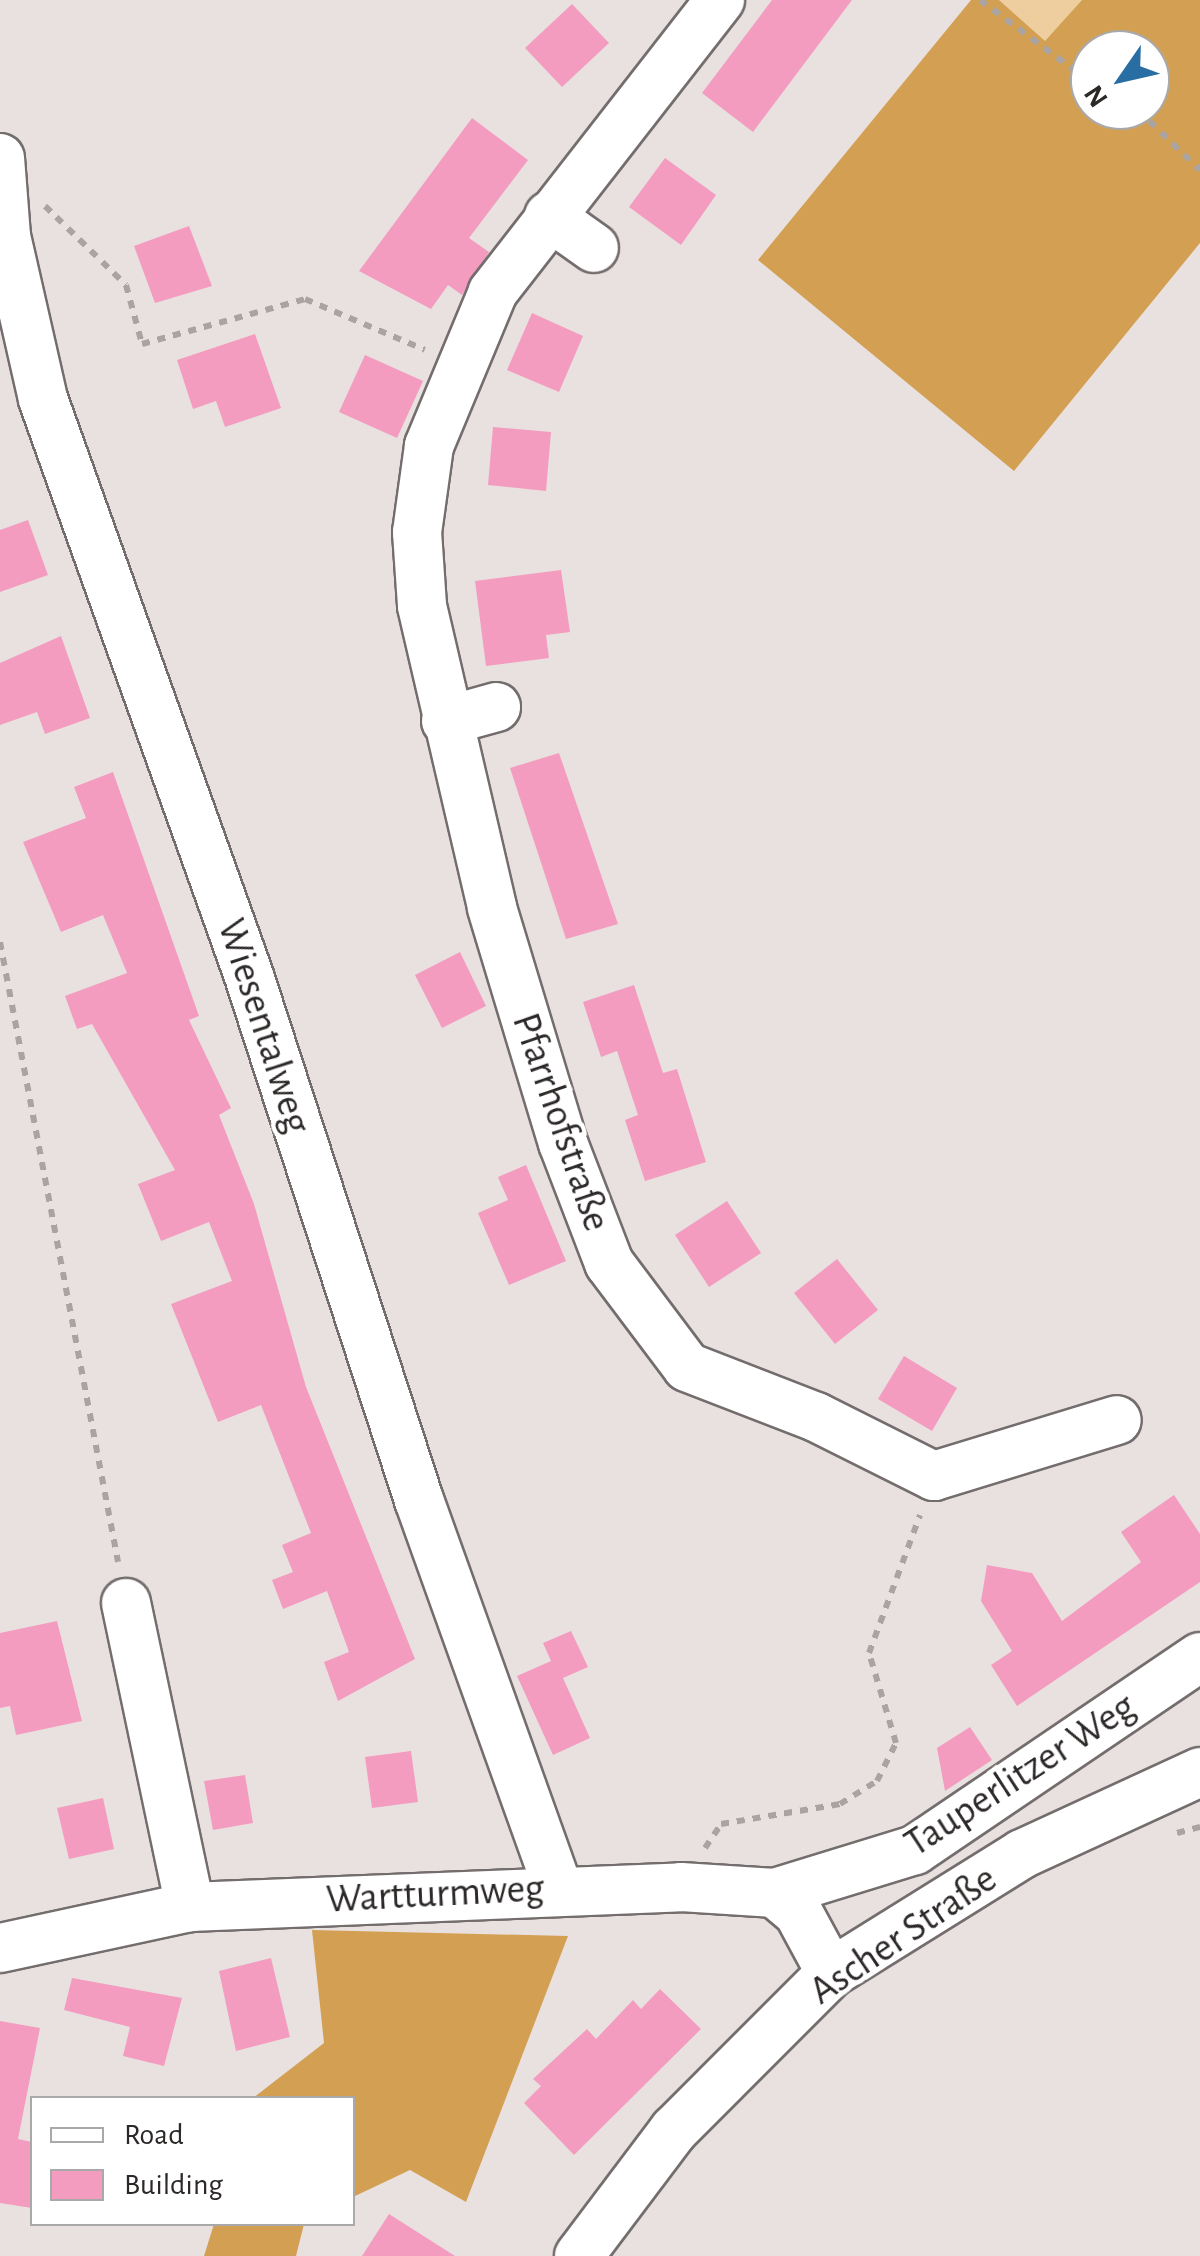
<!DOCTYPE html>
<meta charset="utf-8">
<style>
body{margin:0}
#map{position:relative;width:1200px;height:2256px;overflow:hidden;background:#e9e1e0;font-family:"Alegreya Sans",sans-serif}
div>[style]{position:absolute}
.green>*{inset:0;background:#eecd9f}
.forest>*{inset:0;background:#d3a053}
.building>*{inset:0;background:#f39cbf}
.path>*{height:6px;margin-top:-3px;transform-origin:0;background:repeating-linear-gradient(90deg,#a9a3a2 0 8px,transparent 0 16px)}
.roads{filter:drop-shadow(2px 0 #746d6d) drop-shadow(-2px 0 #746d6d) drop-shadow(0 2px #746d6d) drop-shadow(0 -2px #746d6d)}
.minor>*{height:48px;margin:-24px;padding:0 24px;transform-origin:24px;border-radius:24px;background:#fff}
span{translate:-50% -50%;white-space:nowrap;text-align:center;line-height:1.15;-webkit-text-stroke:9px #fff;paint-order:stroke}
.street-label{font-size:40px;color:#2b2827}
.legend{position:absolute;left:30px;top:2096px;width:325px;height:130px;box-sizing:border-box;background:#fff;border:2px solid #aaa9a9;margin:0;padding:12px 18px;list-style:none;font-size:30px;color:#2b2827}
.legend li{display:flex;align-items:center;gap:20px;height:50px}
.legend b{width:50px;border:2px solid #aaa9a9}
.north{position:absolute;left:1070px;top:30px;width:100px;height:100px;box-sizing:border-box;background:#fff;border:2px solid #aaa9a9;border-radius:50%;rotate:236deg;font-size:28px;font-weight:700;line-height:40px;text-align:center;color:#2b2827}
.north::after{content:'';display:block;margin:auto;width:35px;height:45px;background:#286ea3;clip-path:polygon(50% 0,100% 100%,50% 72%,0 100%)}
</style>
<div id="map">
<div class="green">
<div style="clip-path:polygon(999px 0,1082px 0,1045px 42px)"></div>
</div>
<div class="forest">
<div style="clip-path:polygon(evenodd,971px 0,999px 0,1045px 41px,1082px 0,1200px 0,1200px 243px,1014px 471px,758px 260px,971px 0,1090px 50px,1150px 50px,1150px 110px,1090px 110px,1090px 50px)"></div>
<div style="clip-path:polygon(312px 1930px,568px 1936px,466px 2202px,410px 2170px,353px 2197px,352px 2098px,253px 2098px,324px 2043px)"></div>
<div style="clip-path:polygon(214px 2224px,304px 2224px,296px 2256px,204px 2256px)"></div>
</div>
<div class="building">
<div style="clip-path:polygon(772px 0,852px 0,753px 132px,702px 93px)"></div>
<div style="clip-path:polygon(572px 4px,609px 43px,562px 87px,525px 48px)"></div>
<div style="clip-path:polygon(472px 118px,528px 160px,469px 238px,489px 252px,462px 295px,448px 285px,431px 309px,359px 271px)"></div>
<div style="clip-path:polygon(665px 158px,716px 195px,681px 245px,629px 207px)"></div>
<div style="clip-path:polygon(189px 226px,212px 286px,155px 303px,134px 246px)"></div>
<div style="clip-path:polygon(532px 313px,583px 336px,559px 392px,507px 370px)"></div>
<div style="clip-path:polygon(255px 334px,281px 408px,225px 427px,216px 401px,193px 409px,177px 360px)"></div>
<div style="clip-path:polygon(365px 355px,423px 381px,397px 438px,339px 412px)"></div>
<div style="clip-path:polygon(493px 427px,551px 432px,546px 491px,488px 485px)"></div>
<div style="clip-path:polygon(28px 520px,48px 575px,0 592px,0 530px)"></div>
<div style="clip-path:polygon(561px 570px,570px 632px,546px 635px,549px 658px,486px 666px,475px 581px)"></div>
<div style="clip-path:polygon(61px 636px,90px 718px,45px 734px,37px 712px,0 725px,0 663px)"></div>
<div style="clip-path:polygon(559px 753px,618px 924px,566px 939px,510px 768px)"></div>
<div style="clip-path:polygon(113px 772px,199px 1016px,189px 1020px,231px 1108px,219px 1115px,254px 1204px,306px 1387px,415px 1659px,338px 1701px,324px 1662px,349px 1652px,327px 1591px,283px 1609px,272px 1580px,293px 1572px,282px 1545px,311px 1533px,261px 1405px,218px 1422px,171px 1304px,232px 1281px,209px 1222px,161px 1241px,138px 1184px,175px 1170px,92px 1024px,77px 1029px,65px 996px,127px 973px,103px 915px,61px 932px,23px 842px,86px 818px,74px 787px)"></div>
<div style="clip-path:polygon(460px 952px,486px 1006px,442px 1028px,415px 975px)"></div>
<div style="clip-path:polygon(634px 985px,663px 1073px,677px 1069px,706px 1162px,645px 1181px,625px 1120px,638px 1115px,617px 1051px,601px 1057px,583px 1002px)"></div>
<div style="clip-path:polygon(526px 1165px,566px 1261px,509px 1285px,478px 1213px,508px 1200px,498px 1177px)"></div>
<div style="clip-path:polygon(727px 1201px,761px 1253px,709px 1287px,675px 1235px)"></div>
<div style="clip-path:polygon(837px 1259px,878px 1310px,835px 1344px,794px 1293px)"></div>
<div style="clip-path:polygon(904px 1356px,957px 1388px,932px 1431px,878px 1399px)"></div>
<div style="clip-path:polygon(1174px 1495px,1200px 1534px,1200px 1582px,1017px 1706px,991px 1665px,1012px 1651px,981px 1601px,987px 1565px,1032px 1573px,1062px 1621px,1141px 1562px,1121px 1532px)"></div>
<div style="clip-path:polygon(57px 1621px,82px 1721px,16px 1735px,10px 1706px,0 1708px,0 1633px)"></div>
<div style="clip-path:polygon(571px 1631px,588px 1667px,563px 1678px,590px 1738px,553px 1755px,517px 1676px,551px 1661px,543px 1643px)"></div>
<div style="clip-path:polygon(970px 1727px,992px 1760px,945px 1791px,937px 1748px)"></div>
<div style="clip-path:polygon(411px 1751px,418px 1802px,372px 1808px,365px 1757px)"></div>
<div style="clip-path:polygon(245px 1775px,253px 1823px,213px 1830px,204px 1781px)"></div>
<div style="clip-path:polygon(103px 1798px,114px 1849px,69px 1859px,57px 1808px)"></div>
<div style="clip-path:polygon(271px 1958px,290px 2037px,236px 2051px,219px 1971px)"></div>
<div style="clip-path:polygon(72px 1978px,182px 1998px,164px 2066px,123px 2056px,130px 2027px,64px 2010px)"></div>
<div style="clip-path:polygon(660px 1989px,701px 2029px,574px 2155px,524px 2103px,541px 2086px,533px 2079px,587px 2029px,596px 2039px,633px 2000px,641px 2009px)"></div>
<div style="clip-path:polygon(0 2021px,40px 2028px,18px 2139px,32px 2142px,32px 2208px,0 2203px)"></div>
<div style="clip-path:polygon(389px 2214px,455px 2256px,362px 2256px)"></div>
</div>
<div class="path">
<div style="left:980px;top:0;width:137px;rotate:36.7deg"></div>
<div style="left:1138px;top:110px;width:86px;rotate:44.1deg"></div>
<div style="left:45px;top:206px;width:113px;rotate:44.3deg"></div>
<div style="left:126px;top:285px;width:61px;rotate:74.8deg"></div>
<div style="left:142px;top:344px;width:169px;rotate:-15.4deg"></div>
<div style="left:305px;top:299px;width:130px;rotate:23deg"></div>
<div style="left:0;top:942px;width:631px;rotate:79.22deg"></div>
<div style="left:1177px;top:1833px;width:24px;rotate:-15deg"></div>
<div style="left:705px;top:1848px;width:29px;rotate:-56deg"></div>
<div style="left:721px;top:1824px;width:121px;rotate:-9.5deg"></div>
<div style="left:840px;top:1804px;width:44px;rotate:-31.9deg"></div>
<div style="left:877px;top:1781px;width:42px;rotate:-63.4deg"></div>
<div style="left:896px;top:1743px;width:94px;rotate:-106.7deg"></div>
<div style="left:869px;top:1653px;width:147px;rotate:-69.7deg"></div>
</div>
<div class="roads">
<div class="minor">
<div style="left:720px;top:0;width:370px;rotate:127.9deg"></div>
<div style="left:493px;top:292px;width:167px;rotate:112.6deg"></div>
<div style="left:429px;top:446px;width:87px;rotate:97.9deg"></div>
<div style="left:417px;top:532px;width:74px;rotate:86.1deg"></div>
<div style="left:422px;top:606px;width:310px;rotate:76.9deg"></div>
<div style="left:492px;top:908px;width:245px;rotate:73.2deg"></div>
<div style="left:563px;top:1143px;width:129px;rotate:69deg"></div>
<div style="left:609px;top:1263px;width:130px;rotate:53.1deg"></div>
<div style="left:687px;top:1367px;width:138px;rotate:21.2deg"></div>
<div style="left:816px;top:1417px;width:132px;rotate:26.6deg"></div>
<div style="left:934px;top:1476px;width:191px;rotate:-17deg"></div>
<div style="left:0;top:158px;width:78px;rotate:85.6deg"></div>
<div style="left:6px;top:236px;width:167px;rotate:77.2deg"></div>
<div style="left:43px;top:399px;width:613px;rotate:70.35deg"></div>
<div style="left:249px;top:976px;width:551px;rotate:72.03deg"></div>
<div style="left:419px;top:1500px;width:412px;rotate:70.3deg"></div>
<div style="left:549px;top:216px;width:55px;rotate:35.4deg"></div>
<div style="left:446px;top:721px;width:52px;rotate:-15.6deg"></div>
<div style="left:126px;top:1603px;width:311px;rotate:78.1deg"></div>
<div style="left:775px;top:1893px;width:146px;rotate:-17.1deg"></div>
<div style="left:915px;top:1850px;width:344px;rotate:-34.1deg"></div>
<div style="left:0;top:1948px;width:194px;rotate:-12.2deg"></div>
<div style="left:190px;top:1907px;width:491px;rotate:-2.3deg"></div>
<div style="left:681px;top:1887px;width:94px;rotate:3.7deg"></div>
<div style="left:775px;top:1893px;width:30px;rotate:40deg"></div>
<div style="left:798px;top:1912px;width:69px;rotate:61.6deg"></div>
<div style="left:579px;top:2256px;width:158px;rotate:-53deg"></div>
<div style="left:674px;top:2130px;width:222px;rotate:-45deg"></div>
<div style="left:831px;top:1973px;width:225px;rotate:-31.9deg"></div>
<div style="left:1022px;top:1854px;width:196px;rotate:-24.7deg"></div>
</div>
</div>
<div class="street-label">
<span style="left:264px;top:1026px;rotate:72deg">Wiesentalweg</span>
<span style="left:561px;top:1122px;rotate:71deg">Pfarrhofstraße</span>
<span style="left:1020px;top:1775px;rotate:-33deg">Tauperlitzer Weg</span>
<span style="left:435px;top:1894px;rotate:-3deg">Wartturmweg</span>
<span style="left:903px;top:1935px;rotate:-34deg">Ascher Straße</span>
</div>
<ul class="legend">
<li><b style="height:12px;background:#fff"></b>Road</li>
<li><b style="height:28px;background:#f39cbf"></b>Building</li>
</ul>
<div class="north">N</div>
</div>
